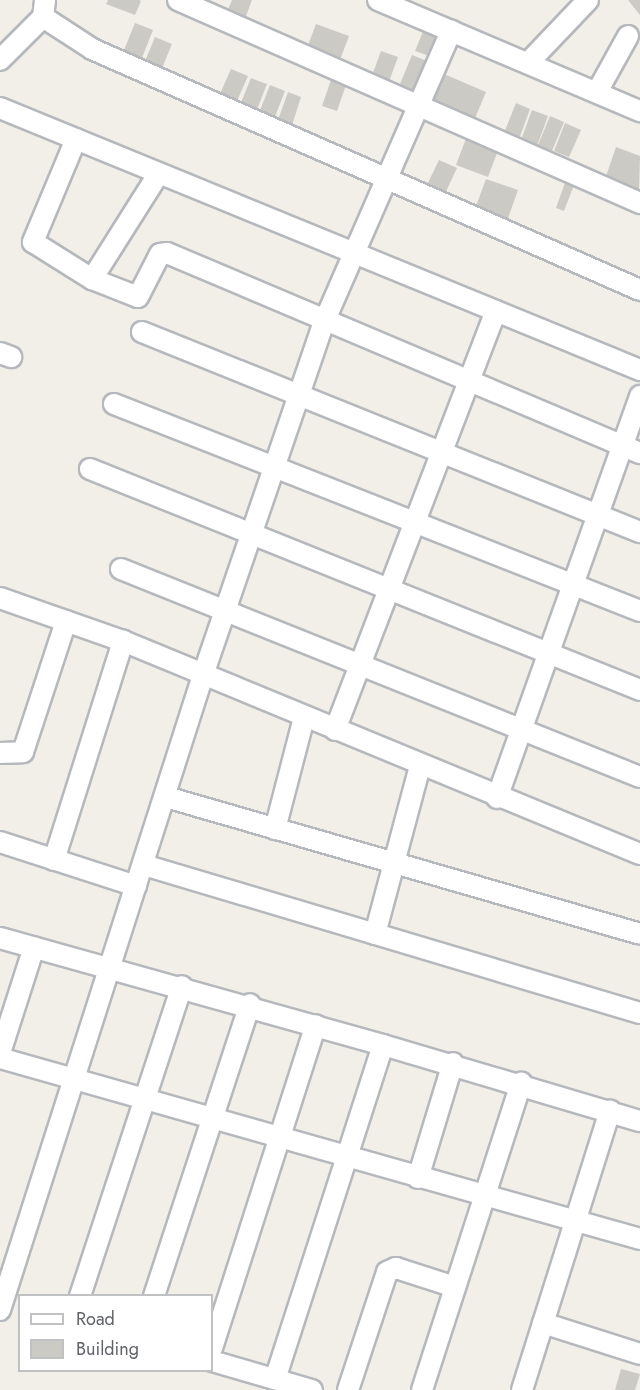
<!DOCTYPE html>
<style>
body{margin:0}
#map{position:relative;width:640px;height:1390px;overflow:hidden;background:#f1efe8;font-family:Jost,sans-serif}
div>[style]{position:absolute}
.building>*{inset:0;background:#cccac5}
.roads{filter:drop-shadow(2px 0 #b5b8bc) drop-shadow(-2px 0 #b5b8bc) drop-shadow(0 2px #b5b8bc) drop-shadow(0 -2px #b5b8bc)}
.street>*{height:20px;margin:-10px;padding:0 10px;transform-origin:10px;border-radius:10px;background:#fff}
span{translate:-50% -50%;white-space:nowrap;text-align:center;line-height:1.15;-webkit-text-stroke:4.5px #fff;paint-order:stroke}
.legend{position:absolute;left:18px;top:1294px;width:195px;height:78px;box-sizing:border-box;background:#fff;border:2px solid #bfc1c3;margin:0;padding:8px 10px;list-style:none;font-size:18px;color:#5f6368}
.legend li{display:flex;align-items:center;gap:12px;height:30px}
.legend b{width:30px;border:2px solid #bfc1c3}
</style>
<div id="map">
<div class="building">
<div style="clip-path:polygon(108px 0,139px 0,141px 1px,135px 15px,106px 4px)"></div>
<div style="clip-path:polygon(232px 0,252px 0,243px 24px,225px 17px)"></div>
<div style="clip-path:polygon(628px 0,640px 0,640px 15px)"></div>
<div style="clip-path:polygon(135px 23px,153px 30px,140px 63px,122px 55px)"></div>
<div style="clip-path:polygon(316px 24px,349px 36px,338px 65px,305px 53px)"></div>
<div style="clip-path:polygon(424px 29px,440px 36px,432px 57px,415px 51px)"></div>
<div style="clip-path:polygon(155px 37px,172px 44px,160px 73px,143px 66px)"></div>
<div style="clip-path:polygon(381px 51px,398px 57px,387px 87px,370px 81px)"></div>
<div style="clip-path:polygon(412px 55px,427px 61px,413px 95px,398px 89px)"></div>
<div style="clip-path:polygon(231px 69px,248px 76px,236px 103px,219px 96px)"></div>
<div style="clip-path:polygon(444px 74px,486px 92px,473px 123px,431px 105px)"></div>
<div style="clip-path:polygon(332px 77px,347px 82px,337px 111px,322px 106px)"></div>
<div style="clip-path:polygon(251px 78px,267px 84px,256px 112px,240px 105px)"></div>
<div style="clip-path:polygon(270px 85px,285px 91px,274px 119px,259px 113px)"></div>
<div style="clip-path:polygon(288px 92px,301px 97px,292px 125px,278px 120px)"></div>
<div style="clip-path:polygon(516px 103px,530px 109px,519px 139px,504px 133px)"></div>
<div style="clip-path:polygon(532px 110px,548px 116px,537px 146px,521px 140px)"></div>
<div style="clip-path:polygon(550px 116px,564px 122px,552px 151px,538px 145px)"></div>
<div style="clip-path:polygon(565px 123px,581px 130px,569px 157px,554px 151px)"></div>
<div style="clip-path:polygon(467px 136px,499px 148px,488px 177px,456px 165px)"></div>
<div style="clip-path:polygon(616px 147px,640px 156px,639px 191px,605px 179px)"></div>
<div style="clip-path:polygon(439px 160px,457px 168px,443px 198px,425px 189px)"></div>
<div style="clip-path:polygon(567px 177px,576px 180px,564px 211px,556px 208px)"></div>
<div style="clip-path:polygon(486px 179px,518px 190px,507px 221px,475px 209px)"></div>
<div style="clip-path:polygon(621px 1369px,640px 1374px,635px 1390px,615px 1390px)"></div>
</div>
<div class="roads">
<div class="street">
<div style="left:178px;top:0;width:505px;rotate:23.72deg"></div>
<div style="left:378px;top:0;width:285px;rotate:23deg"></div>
<div style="left:43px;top:17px;width:59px;rotate:33.1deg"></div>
<div style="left:92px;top:49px;width:599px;rotate:23.74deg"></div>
<div style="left:0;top:60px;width:61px;rotate:-45deg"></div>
<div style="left:43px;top:17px;width:17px;rotate:-83deg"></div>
<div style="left:528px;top:63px;width:87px;rotate:-46.4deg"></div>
<div style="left:597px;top:92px;width:64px;rotate:-61deg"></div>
<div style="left:0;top:108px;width:692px;rotate:22.26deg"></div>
<div style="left:76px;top:139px;width:112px;rotate:112.7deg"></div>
<div style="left:33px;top:242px;width:70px;rotate:32.1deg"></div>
<div style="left:92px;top:279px;width:49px;rotate:21.4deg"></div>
<div style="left:138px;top:297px;width:48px;rotate:-62.9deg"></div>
<div style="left:160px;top:254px;width:7px;rotate:-8deg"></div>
<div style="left:167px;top:253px;width:514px;rotate:22.92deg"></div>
<div style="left:92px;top:279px;width:125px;rotate:-57.7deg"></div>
<div style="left:142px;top:332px;width:537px;rotate:21.88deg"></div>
<div style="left:0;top:353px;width:12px;rotate:20deg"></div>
<div style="left:114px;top:404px;width:565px;rotate:21.48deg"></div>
<div style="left:90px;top:469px;width:593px;rotate:21.89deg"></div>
<div style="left:121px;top:569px;width:559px;rotate:21.84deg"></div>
<div style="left:0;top:598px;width:130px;rotate:19.3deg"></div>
<div style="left:335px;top:730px;width:449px;rotate:-69deg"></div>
<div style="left:0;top:753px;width:23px;rotate:-2deg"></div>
<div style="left:23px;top:752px;width:138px;rotate:-71.8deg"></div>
<div style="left:166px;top:797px;width:493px;rotate:16.1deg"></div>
<div style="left:497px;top:798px;width:427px;rotate:-70.4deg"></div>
<div style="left:275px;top:829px;width:115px;rotate:-75.4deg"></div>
<div style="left:0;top:842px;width:143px;rotate:17.9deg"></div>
<div style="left:54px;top:860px;width:230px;rotate:-72.5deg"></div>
<div style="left:123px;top:641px;width:559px;rotate:22.39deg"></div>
<div style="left:144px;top:865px;width:518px;rotate:16.61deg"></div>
<div style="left:375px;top:934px;width:174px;rotate:-75deg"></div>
<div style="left:0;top:938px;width:398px;rotate:15.6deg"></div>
<div style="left:383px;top:1045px;width:351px;rotate:107.9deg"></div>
<div style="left:383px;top:1045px;width:268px;rotate:16.5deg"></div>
<div style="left:0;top:1053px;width:111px;rotate:-72.2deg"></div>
<div style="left:0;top:1058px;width:665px;rotate:15.79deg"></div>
<div style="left:418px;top:1178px;width:120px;rotate:-73.1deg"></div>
<div style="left:80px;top:1296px;width:326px;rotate:-71.8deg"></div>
<div style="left:154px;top:1296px;width:307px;rotate:-71.8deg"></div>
<div style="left:0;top:1310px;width:667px;rotate:-72.27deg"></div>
<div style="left:203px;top:675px;width:373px;rotate:-71.1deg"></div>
<div style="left:324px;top:322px;width:318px;rotate:-66.4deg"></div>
<div style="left:543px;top:1323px;width:102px;rotate:17.7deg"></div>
<div style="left:212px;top:1348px;width:339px;rotate:-72.2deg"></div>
<div style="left:212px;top:1361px;width:104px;rotate:16.2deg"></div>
<div style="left:348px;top:1390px;width:124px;rotate:-71.7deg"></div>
<div style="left:387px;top:1272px;width:10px;rotate:-24deg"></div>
<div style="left:396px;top:1268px;width:62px;rotate:17.9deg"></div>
<div style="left:422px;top:1390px;width:323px;rotate:-72.1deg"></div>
<div style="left:522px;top:1390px;width:293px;rotate:-72.5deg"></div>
</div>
</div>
<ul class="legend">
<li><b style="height:8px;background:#fff"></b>Road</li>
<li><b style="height:16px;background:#cccac5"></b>Building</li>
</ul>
</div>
